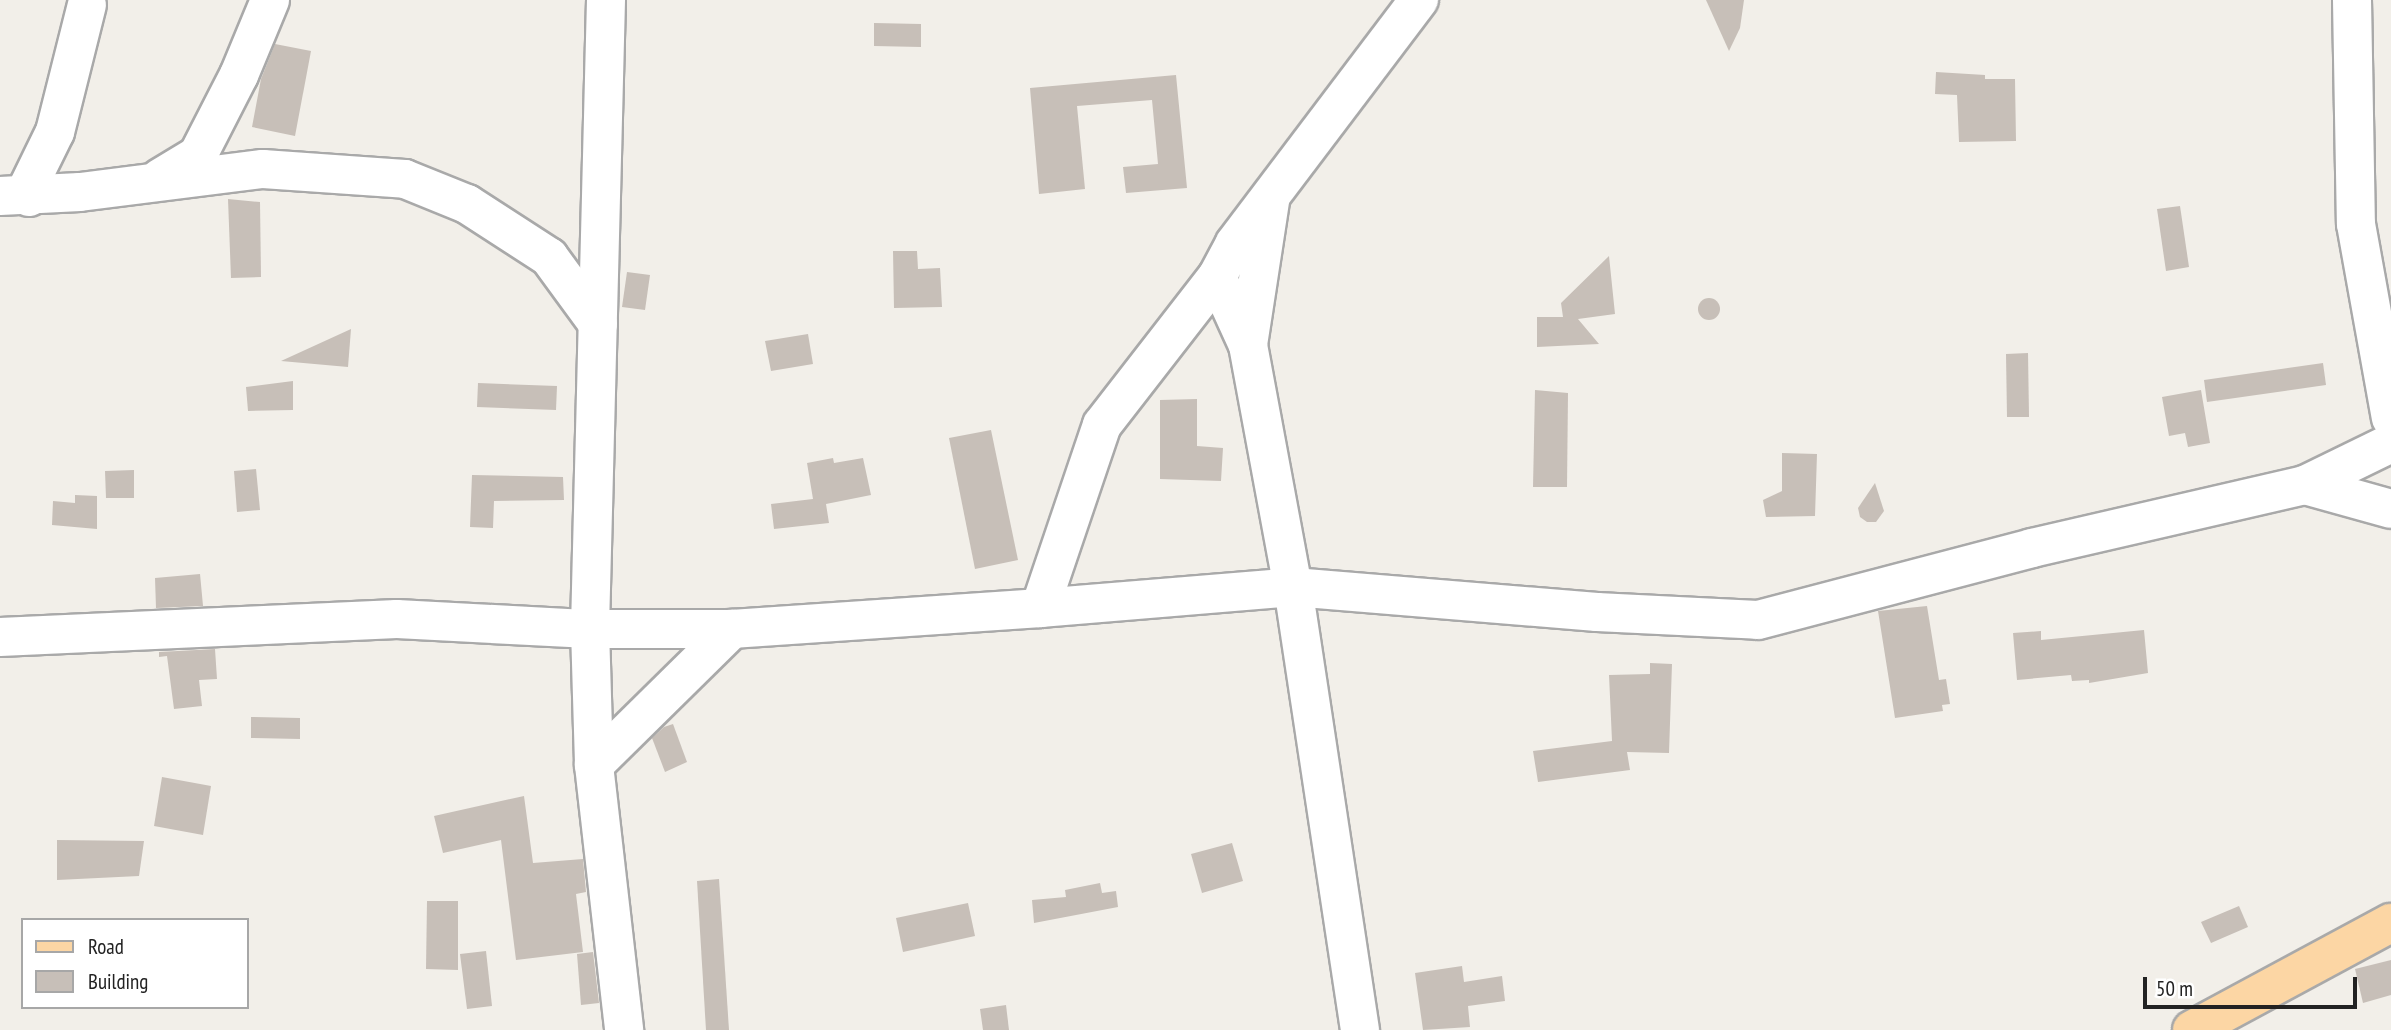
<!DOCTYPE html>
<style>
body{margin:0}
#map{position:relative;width:2391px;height:1030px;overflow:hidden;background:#f2efe9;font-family:"PT Sans Narrow",sans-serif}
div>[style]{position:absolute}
.building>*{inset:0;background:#c7bfb8}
.round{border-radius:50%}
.roads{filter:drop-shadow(2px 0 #a9a9a9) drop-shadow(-2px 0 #a9a9a9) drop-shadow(0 2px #a9a9a9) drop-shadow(0 -2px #a9a9a9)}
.minor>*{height:38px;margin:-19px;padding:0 19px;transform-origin:19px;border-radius:19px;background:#fff}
.major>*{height:38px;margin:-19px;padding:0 19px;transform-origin:19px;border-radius:19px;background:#fcd6a4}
span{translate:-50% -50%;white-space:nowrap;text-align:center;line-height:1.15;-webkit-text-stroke:5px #fff;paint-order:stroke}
.legend{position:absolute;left:21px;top:918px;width:228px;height:91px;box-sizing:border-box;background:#fff;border:2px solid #a7a7a7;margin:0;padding:9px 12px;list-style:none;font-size:21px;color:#222}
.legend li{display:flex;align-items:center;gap:14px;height:35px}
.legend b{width:35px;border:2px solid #a7a7a7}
.scale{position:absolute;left:2143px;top:977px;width:214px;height:32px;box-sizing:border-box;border:4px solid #222;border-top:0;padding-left:9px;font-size:21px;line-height:24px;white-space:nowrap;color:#222;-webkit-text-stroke:5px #fff;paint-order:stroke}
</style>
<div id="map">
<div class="building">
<div style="clip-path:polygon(1706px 0,1744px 0,1740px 28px,1729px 51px)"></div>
<div style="clip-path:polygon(874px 23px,921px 24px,921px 47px,874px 46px)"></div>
<div style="clip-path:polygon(275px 44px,311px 51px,295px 136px,252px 127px,261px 79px)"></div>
<div style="clip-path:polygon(1936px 72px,1985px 75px,1985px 79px,2015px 79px,2016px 141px,1959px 142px,1957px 95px,1935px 94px)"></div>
<div style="clip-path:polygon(1176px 75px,1187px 188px,1126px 193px,1123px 167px,1158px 164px,1152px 100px,1077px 106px,1085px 189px,1039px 194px,1030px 88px)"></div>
<div style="clip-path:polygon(228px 199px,260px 202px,261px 277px,231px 278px)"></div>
<div style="clip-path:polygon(2180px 206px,2189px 267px,2166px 271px,2157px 209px)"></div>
<div style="clip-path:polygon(893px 251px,917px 251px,918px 269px,940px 268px,942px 307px,894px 308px)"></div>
<div style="clip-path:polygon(1609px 256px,1615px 314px,1578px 319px,1599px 344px,1537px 347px,1537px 317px,1563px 317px,1561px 303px)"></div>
<div style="clip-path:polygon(627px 272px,650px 275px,645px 310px,622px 307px)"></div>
<div class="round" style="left:1698px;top:298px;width:22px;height:22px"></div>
<div style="clip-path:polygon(351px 329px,348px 367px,281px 361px)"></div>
<div style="clip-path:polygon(808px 334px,813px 364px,771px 371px,765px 341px)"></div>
<div style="clip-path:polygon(2028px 353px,2029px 417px,2007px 417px,2006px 354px)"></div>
<div style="clip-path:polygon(2323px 363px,2326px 385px,2207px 402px,2204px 380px)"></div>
<div style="clip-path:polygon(293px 381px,293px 410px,248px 411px,246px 387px)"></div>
<div style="clip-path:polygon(478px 383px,557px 386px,556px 410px,477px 407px)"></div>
<div style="clip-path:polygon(1535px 390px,1568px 393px,1567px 487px,1533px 487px)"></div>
<div style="clip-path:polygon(2201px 390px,2210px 443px,2188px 447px,2185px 433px,2169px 436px,2162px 397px)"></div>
<div style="clip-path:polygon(1197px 399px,1197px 446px,1223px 448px,1221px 481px,1160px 479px,1160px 400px)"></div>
<div style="clip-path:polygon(991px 430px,1018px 560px,975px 569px,949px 438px)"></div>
<div style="clip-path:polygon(1782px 453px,1817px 454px,1815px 516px,1766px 517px,1763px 500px,1782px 491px)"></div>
<div style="clip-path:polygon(833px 458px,834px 463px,863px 458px,871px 495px,826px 504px,829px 523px,774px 529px,771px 504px,813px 499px,807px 463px)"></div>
<div style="clip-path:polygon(256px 469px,260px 510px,237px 512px,234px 471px)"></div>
<div style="clip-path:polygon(134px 470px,134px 498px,106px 498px,105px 471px)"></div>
<div style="clip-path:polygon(472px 475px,563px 477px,564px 500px,494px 501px,493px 528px,470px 527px)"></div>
<div style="clip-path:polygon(1875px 483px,1884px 511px,1876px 522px,1867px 522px,1860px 517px,1858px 508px)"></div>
<div style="clip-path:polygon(75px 495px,97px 496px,97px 529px,52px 525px,53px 501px,75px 503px)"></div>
<div style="clip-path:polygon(200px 574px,203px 606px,156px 608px,155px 578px)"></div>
<div style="clip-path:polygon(1927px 606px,1939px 680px,1946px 679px,1950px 704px,1942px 705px,1943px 711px,1895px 718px,1878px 611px)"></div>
<div style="clip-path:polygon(2144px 630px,2148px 673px,2089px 683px,2089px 680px,2072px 681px,2071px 675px,2017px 680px,2013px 633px,2041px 631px,2041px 640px)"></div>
<div style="clip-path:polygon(215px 649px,217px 679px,199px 680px,202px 706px,174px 709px,167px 656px,159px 657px,159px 652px)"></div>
<div style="clip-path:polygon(1650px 663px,1672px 664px,1669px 753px,1627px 752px,1630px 770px,1538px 782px,1533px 751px,1612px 741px,1609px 675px,1650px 674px)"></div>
<div style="clip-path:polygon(251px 717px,300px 718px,300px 739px,251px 738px)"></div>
<div style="clip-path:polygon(673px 724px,687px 762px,665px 772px,652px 738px,664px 727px)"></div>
<div style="clip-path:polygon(162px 777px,211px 786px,203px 835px,154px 826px)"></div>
<div style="clip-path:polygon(524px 796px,533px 863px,583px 859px,586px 892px,576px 894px,583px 952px,516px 960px,501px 840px,443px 853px,434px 816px)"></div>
<div style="clip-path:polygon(57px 840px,144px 841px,139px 876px,57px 880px)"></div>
<div style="clip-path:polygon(1232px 843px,1243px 881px,1202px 893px,1191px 854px)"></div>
<div style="clip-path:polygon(719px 879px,729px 1030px,706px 1030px,697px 881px)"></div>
<div style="clip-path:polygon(1100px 883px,1102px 893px,1116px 891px,1118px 907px,1034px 923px,1032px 900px,1066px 897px,1065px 890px)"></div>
<div style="clip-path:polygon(427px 901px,458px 901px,458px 970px,426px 969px)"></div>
<div style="clip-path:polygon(968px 903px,975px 936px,903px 952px,896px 918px)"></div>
<div style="clip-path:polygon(2239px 906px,2248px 927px,2211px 943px,2201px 922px)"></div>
<div style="clip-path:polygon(486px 951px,492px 1006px,467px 1009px,460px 954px)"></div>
<div style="clip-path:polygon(593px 952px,599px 1003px,581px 1005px,577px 954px)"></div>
<div style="clip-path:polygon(2391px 960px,2391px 995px,2363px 1003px,2355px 969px)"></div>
<div style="clip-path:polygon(1462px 966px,1464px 982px,1502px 976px,1505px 1001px,1468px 1006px,1470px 1027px,1423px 1030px,1415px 973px)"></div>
<div style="clip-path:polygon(1006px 1005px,1009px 1030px,983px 1030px,980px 1009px)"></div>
</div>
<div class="roads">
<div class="minor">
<div style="left:606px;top:0;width:629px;rotate:91.46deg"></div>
<div style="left:590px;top:629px;width:136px;rotate:88.3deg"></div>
<div style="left:594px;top:765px;width:267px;rotate:83.5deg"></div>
<div style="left:2352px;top:0;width:224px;rotate:89deg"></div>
<div style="left:2356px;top:224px;width:197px;rotate:79.8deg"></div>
<div style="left:160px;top:178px;width:44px;rotate:-31.2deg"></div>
<div style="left:198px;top:155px;width:90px;rotate:-62.9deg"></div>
<div style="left:239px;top:75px;width:81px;rotate:-67.5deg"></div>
<div style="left:0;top:196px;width:80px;rotate:-2.9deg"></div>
<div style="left:80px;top:192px;width:184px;rotate:-7.2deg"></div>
<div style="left:263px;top:169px;width:142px;rotate:4deg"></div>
<div style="left:405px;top:179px;width:67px;rotate:22deg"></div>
<div style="left:467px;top:204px;width:98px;rotate:32.9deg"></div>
<div style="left:549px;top:257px;width:83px;rotate:53.8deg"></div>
<div style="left:29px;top:197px;width:10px;rotate:-96deg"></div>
<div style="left:28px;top:187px;width:61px;rotate:-63.9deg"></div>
<div style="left:55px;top:132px;width:131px;rotate:-75.9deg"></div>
<div style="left:1217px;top:277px;width:75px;rotate:65.5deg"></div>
<div style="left:1248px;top:345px;width:146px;rotate:-81.3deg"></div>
<div style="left:1248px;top:345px;width:246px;rotate:79.5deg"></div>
<div style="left:1293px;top:587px;width:448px;rotate:81.4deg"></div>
<div style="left:2305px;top:485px;width:89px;rotate:15.6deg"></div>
<div style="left:1040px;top:608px;width:254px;rotate:-4.7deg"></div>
<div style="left:1293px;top:587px;width:305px;rotate:4.7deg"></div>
<div style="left:1597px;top:612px;width:161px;rotate:2.8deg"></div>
<div style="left:1758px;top:620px;width:283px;rotate:-14.7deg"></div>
<div style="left:2032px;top:548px;width:280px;rotate:-13deg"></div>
<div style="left:2305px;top:485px;width:96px;rotate:-26deg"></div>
<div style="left:0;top:637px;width:397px;rotate:-2.6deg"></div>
<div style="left:397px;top:619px;width:193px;rotate:3deg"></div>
<div style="left:590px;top:629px;width:142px"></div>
<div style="left:594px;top:765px;width:194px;rotate:-44.6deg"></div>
<div style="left:732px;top:629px;width:309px;rotate:-3.9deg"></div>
<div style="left:1040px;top:608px;width:193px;rotate:-71.3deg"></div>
<div style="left:1102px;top:425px;width:187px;rotate:-52.2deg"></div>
<div style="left:1217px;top:277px;width:38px;rotate:-62deg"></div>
<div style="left:1235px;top:243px;width:305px;rotate:-52.9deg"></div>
</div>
<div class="major">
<div style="left:2192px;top:1030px;width:226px;rotate:-28.3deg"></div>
</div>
</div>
<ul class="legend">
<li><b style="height:9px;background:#fcd6a4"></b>Road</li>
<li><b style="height:19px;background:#c7bfb8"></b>Building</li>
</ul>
<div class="scale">50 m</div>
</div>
